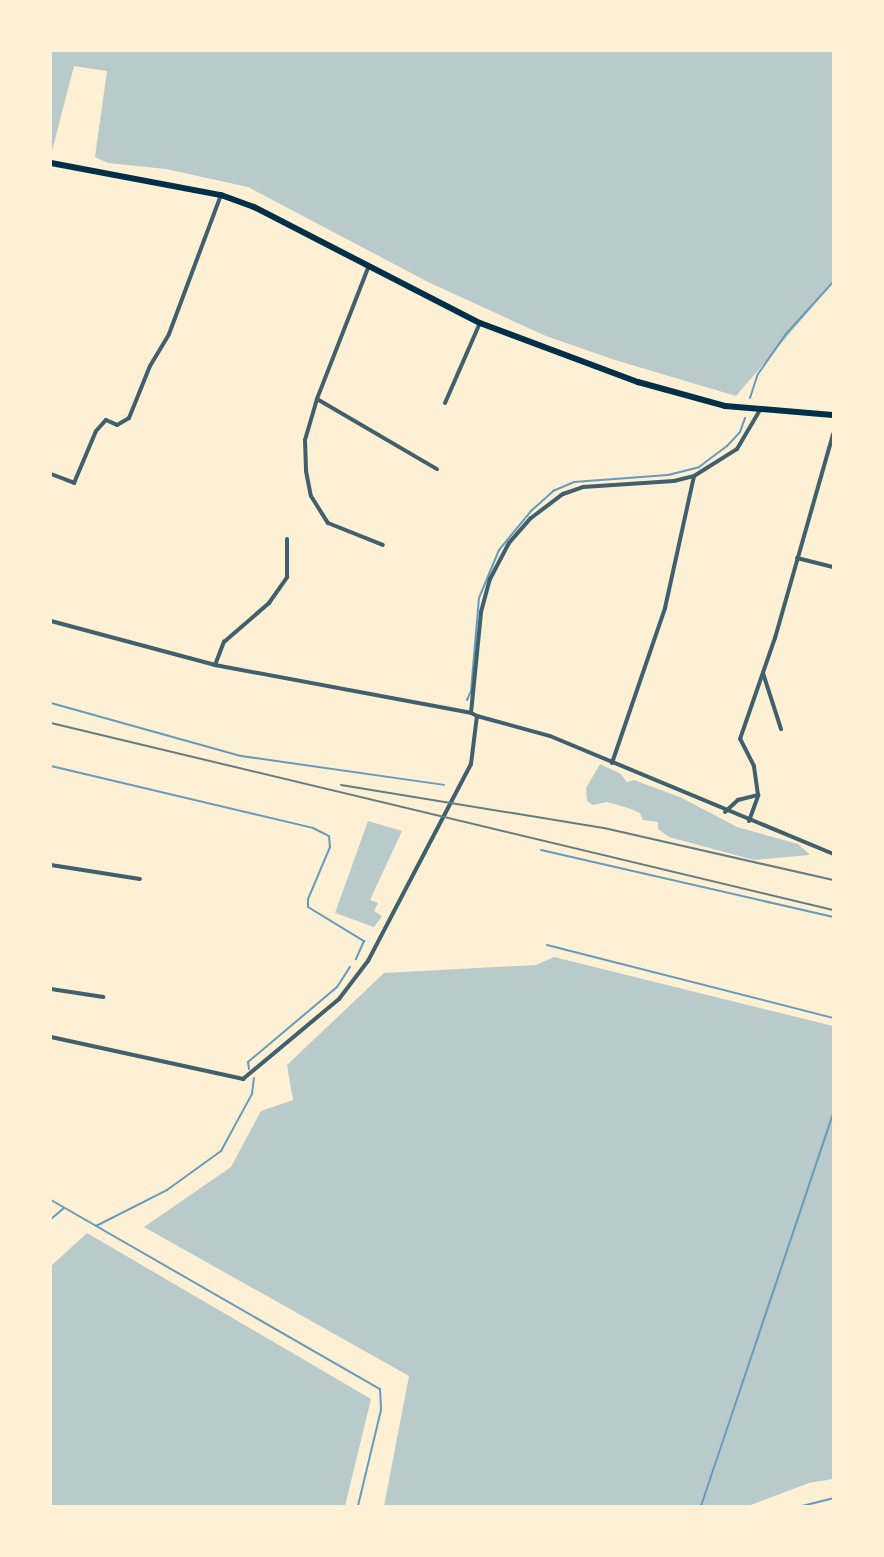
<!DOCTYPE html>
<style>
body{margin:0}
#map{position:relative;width:884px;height:1557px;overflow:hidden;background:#fdf0d5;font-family:Literata,serif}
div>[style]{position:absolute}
.green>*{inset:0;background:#b9caca}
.stream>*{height:2px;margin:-1px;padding:0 1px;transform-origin:1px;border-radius:1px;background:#669bbc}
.minor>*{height:4px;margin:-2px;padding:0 2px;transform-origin:2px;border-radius:2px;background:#3f606c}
.primary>*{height:6px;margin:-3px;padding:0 3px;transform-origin:3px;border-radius:3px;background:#003049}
.rail>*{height:2px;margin:-1px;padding:0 1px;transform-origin:1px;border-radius:1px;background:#657d81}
span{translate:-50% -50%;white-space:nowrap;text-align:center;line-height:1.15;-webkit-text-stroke:6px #fdf0d5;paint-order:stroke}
.frame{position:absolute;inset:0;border:52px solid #fdf0d5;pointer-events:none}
</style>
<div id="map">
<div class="green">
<div style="clip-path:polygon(51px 51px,833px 51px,833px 283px,736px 396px,615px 360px,546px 336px,430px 283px,248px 187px,166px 169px,108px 163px,95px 157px,107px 71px,74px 66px,51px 155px)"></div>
<div style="clip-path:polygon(600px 764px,621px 774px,627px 782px,634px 780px,682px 798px,737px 827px,798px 844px,810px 855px,754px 860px,669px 837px,658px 829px,658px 822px,643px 820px,640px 813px,628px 808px,607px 802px,593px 805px,587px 801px,586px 788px)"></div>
<div style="clip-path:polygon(368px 821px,402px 831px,370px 900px,378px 903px,374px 911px,382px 916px,374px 927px,335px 913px)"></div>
<div style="clip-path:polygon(554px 957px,833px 1026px,833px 1479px,809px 1483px,748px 1506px,384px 1506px,409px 1376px,144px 1227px,231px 1167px,261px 1111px,293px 1100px,287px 1065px,384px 973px,536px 965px)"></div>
<div style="clip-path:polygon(87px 1233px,371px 1399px,345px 1506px,51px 1506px,51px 1266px)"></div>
</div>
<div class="stream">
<div style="left:750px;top:398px;width:25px;rotate:-72deg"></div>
<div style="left:758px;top:374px;width:49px;rotate:-55deg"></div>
<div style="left:786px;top:334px;width:70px;rotate:-47.9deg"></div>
<div style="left:467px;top:700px;width:10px;rotate:-66deg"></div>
<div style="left:471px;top:691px;width:93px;rotate:-85.1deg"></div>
<div style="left:479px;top:598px;width:52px;rotate:-67.4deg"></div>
<div style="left:499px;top:550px;width:50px;rotate:-50.6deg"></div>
<div style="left:531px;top:511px;width:30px;rotate:-42deg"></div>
<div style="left:553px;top:491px;width:23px;rotate:-23deg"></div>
<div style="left:574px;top:482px;width:94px;rotate:-4.3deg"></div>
<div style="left:668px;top:475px;width:32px;rotate:-14deg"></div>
<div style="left:699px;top:467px;width:35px;rotate:-37deg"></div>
<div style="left:727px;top:446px;width:19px;rotate:-47deg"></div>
<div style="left:740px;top:432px;width:15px;rotate:-70deg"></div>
<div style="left:51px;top:703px;width:197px;rotate:15.6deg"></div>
<div style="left:241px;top:756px;width:205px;rotate:8.1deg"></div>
<div style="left:51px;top:766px;width:269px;rotate:13.3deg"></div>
<div style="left:313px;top:828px;width:18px;rotate:27deg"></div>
<div style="left:329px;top:836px;width:11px;rotate:85deg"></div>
<div style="left:330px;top:847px;width:56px;rotate:112.9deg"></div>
<div style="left:308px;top:899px;width:8px;rotate:90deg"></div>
<div style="left:308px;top:907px;width:66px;rotate:31.3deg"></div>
<div style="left:364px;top:941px;width:20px;rotate:114deg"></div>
<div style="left:541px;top:850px;width:300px;rotate:12.9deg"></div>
<div style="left:547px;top:945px;width:295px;rotate:14.3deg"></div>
<div style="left:249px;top:1069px;width:7px;rotate:-98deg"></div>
<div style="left:248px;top:1062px;width:116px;rotate:-40.1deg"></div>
<div style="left:337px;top:987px;width:24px;rotate:-57deg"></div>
<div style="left:51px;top:1200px;width:379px;rotate:29.9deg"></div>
<div style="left:380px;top:1389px;width:21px;rotate:87deg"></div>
<div style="left:381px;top:1410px;width:99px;rotate:103.5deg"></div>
<div style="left:51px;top:1219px;width:17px;rotate:-40deg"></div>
<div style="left:96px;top:1226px;width:80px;rotate:-26.9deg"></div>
<div style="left:167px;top:1190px;width:67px;rotate:-35.8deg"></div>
<div style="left:221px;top:1151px;width:65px;rotate:-61.5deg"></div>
<div style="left:252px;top:1094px;width:16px;rotate:-83deg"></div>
<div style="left:701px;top:1506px;width:414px;rotate:-71.4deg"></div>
<div style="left:802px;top:1506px;width:32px;rotate:-14deg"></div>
</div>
<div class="minor">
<div style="left:368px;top:268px;width:141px;rotate:111.3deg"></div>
<div style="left:317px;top:399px;width:43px;rotate:106.3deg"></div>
<div style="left:305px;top:440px;width:31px;rotate:88deg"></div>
<div style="left:306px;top:471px;width:25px;rotate:79deg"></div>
<div style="left:311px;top:496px;width:32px;rotate:58deg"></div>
<div style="left:328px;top:523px;width:59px;rotate:21.8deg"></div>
<div style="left:317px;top:399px;width:139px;rotate:30.3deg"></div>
<div style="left:445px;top:403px;width:87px;rotate:-66.4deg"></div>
<div style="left:51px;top:474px;width:25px;rotate:21deg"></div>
<div style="left:74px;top:483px;width:56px;rotate:-67.1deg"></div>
<div style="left:96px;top:431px;width:15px;rotate:-48deg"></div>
<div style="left:106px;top:420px;width:12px;rotate:24deg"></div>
<div style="left:117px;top:425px;width:14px;rotate:-30deg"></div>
<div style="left:129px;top:418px;width:56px;rotate:-68deg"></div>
<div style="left:150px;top:366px;width:37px;rotate:-59deg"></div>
<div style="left:169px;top:334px;width:148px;rotate:-69.5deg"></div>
<div style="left:797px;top:558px;width:37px;rotate:14deg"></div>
<div style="left:51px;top:621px;width:170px;rotate:15deg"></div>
<div style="left:215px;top:665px;width:260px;rotate:10.6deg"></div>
<div style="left:215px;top:665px;width:25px;rotate:-69deg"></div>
<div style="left:224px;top:642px;width:60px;rotate:-40.9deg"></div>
<div style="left:269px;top:603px;width:32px;rotate:-55deg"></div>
<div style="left:287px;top:577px;width:38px;rotate:-90deg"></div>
<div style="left:763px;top:673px;width:59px;rotate:72.2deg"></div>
<div style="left:477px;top:716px;width:76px;rotate:15.3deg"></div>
<div style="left:550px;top:736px;width:307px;rotate:22.6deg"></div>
<div style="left:612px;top:763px;width:164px;rotate:-71.1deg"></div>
<div style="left:665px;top:608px;width:135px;rotate:-77.6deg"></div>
<div style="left:725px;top:812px;width:18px;rotate:-43deg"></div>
<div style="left:738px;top:800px;width:21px;rotate:-14deg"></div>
<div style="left:758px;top:795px;width:29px;rotate:-98deg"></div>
<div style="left:754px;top:766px;width:30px;rotate:-117deg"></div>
<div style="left:740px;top:739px;width:107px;rotate:-70.9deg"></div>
<div style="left:775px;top:638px;width:212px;rotate:-74.1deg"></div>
<div style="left:749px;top:821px;width:27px;rotate:-70deg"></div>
<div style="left:51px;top:865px;width:90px;rotate:8.9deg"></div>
<div style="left:51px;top:989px;width:53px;rotate:8.7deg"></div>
<div style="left:51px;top:1037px;width:197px;rotate:12.3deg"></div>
<div style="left:243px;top:1079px;width:125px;rotate:-39.8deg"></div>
<div style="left:339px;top:999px;width:48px;rotate:-52.7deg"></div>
<div style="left:368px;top:961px;width:222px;rotate:-62.4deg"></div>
<div style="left:471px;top:764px;width:48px;rotate:-82.9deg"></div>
<div style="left:477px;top:716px;width:7px;rotate:-153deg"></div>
<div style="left:471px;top:713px;width:101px;rotate:-84.3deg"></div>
<div style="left:481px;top:612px;width:34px;rotate:-75deg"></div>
<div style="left:490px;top:579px;width:41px;rotate:-62.2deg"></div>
<div style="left:509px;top:543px;width:33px;rotate:-49deg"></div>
<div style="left:531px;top:518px;width:40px;rotate:-37deg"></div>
<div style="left:563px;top:494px;width:21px;rotate:-19deg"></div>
<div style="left:583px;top:487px;width:91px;rotate:-3.8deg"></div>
<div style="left:674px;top:481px;width:21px;rotate:-14deg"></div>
<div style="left:694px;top:476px;width:51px;rotate:-32.1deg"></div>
<div style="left:737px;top:449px;width:45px;rotate:-59.5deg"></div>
</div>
<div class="primary">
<div style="left:51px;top:163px;width:173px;rotate:10.7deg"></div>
<div style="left:221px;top:195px;width:35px;rotate:20deg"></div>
<div style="left:254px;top:207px;width:254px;rotate:27.2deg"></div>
<div style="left:480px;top:323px;width:169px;rotate:20.5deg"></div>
<div style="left:638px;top:382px;width:90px;rotate:15.4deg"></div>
<div style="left:725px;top:406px;width:108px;rotate:4.8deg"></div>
</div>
<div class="rail">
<div style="left:51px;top:723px;width:804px;rotate:13.45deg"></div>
<div style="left:341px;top:785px;width:266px;rotate:9.3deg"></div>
<div style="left:604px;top:828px;width:235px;rotate:12.8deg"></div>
</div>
<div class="frame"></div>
</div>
